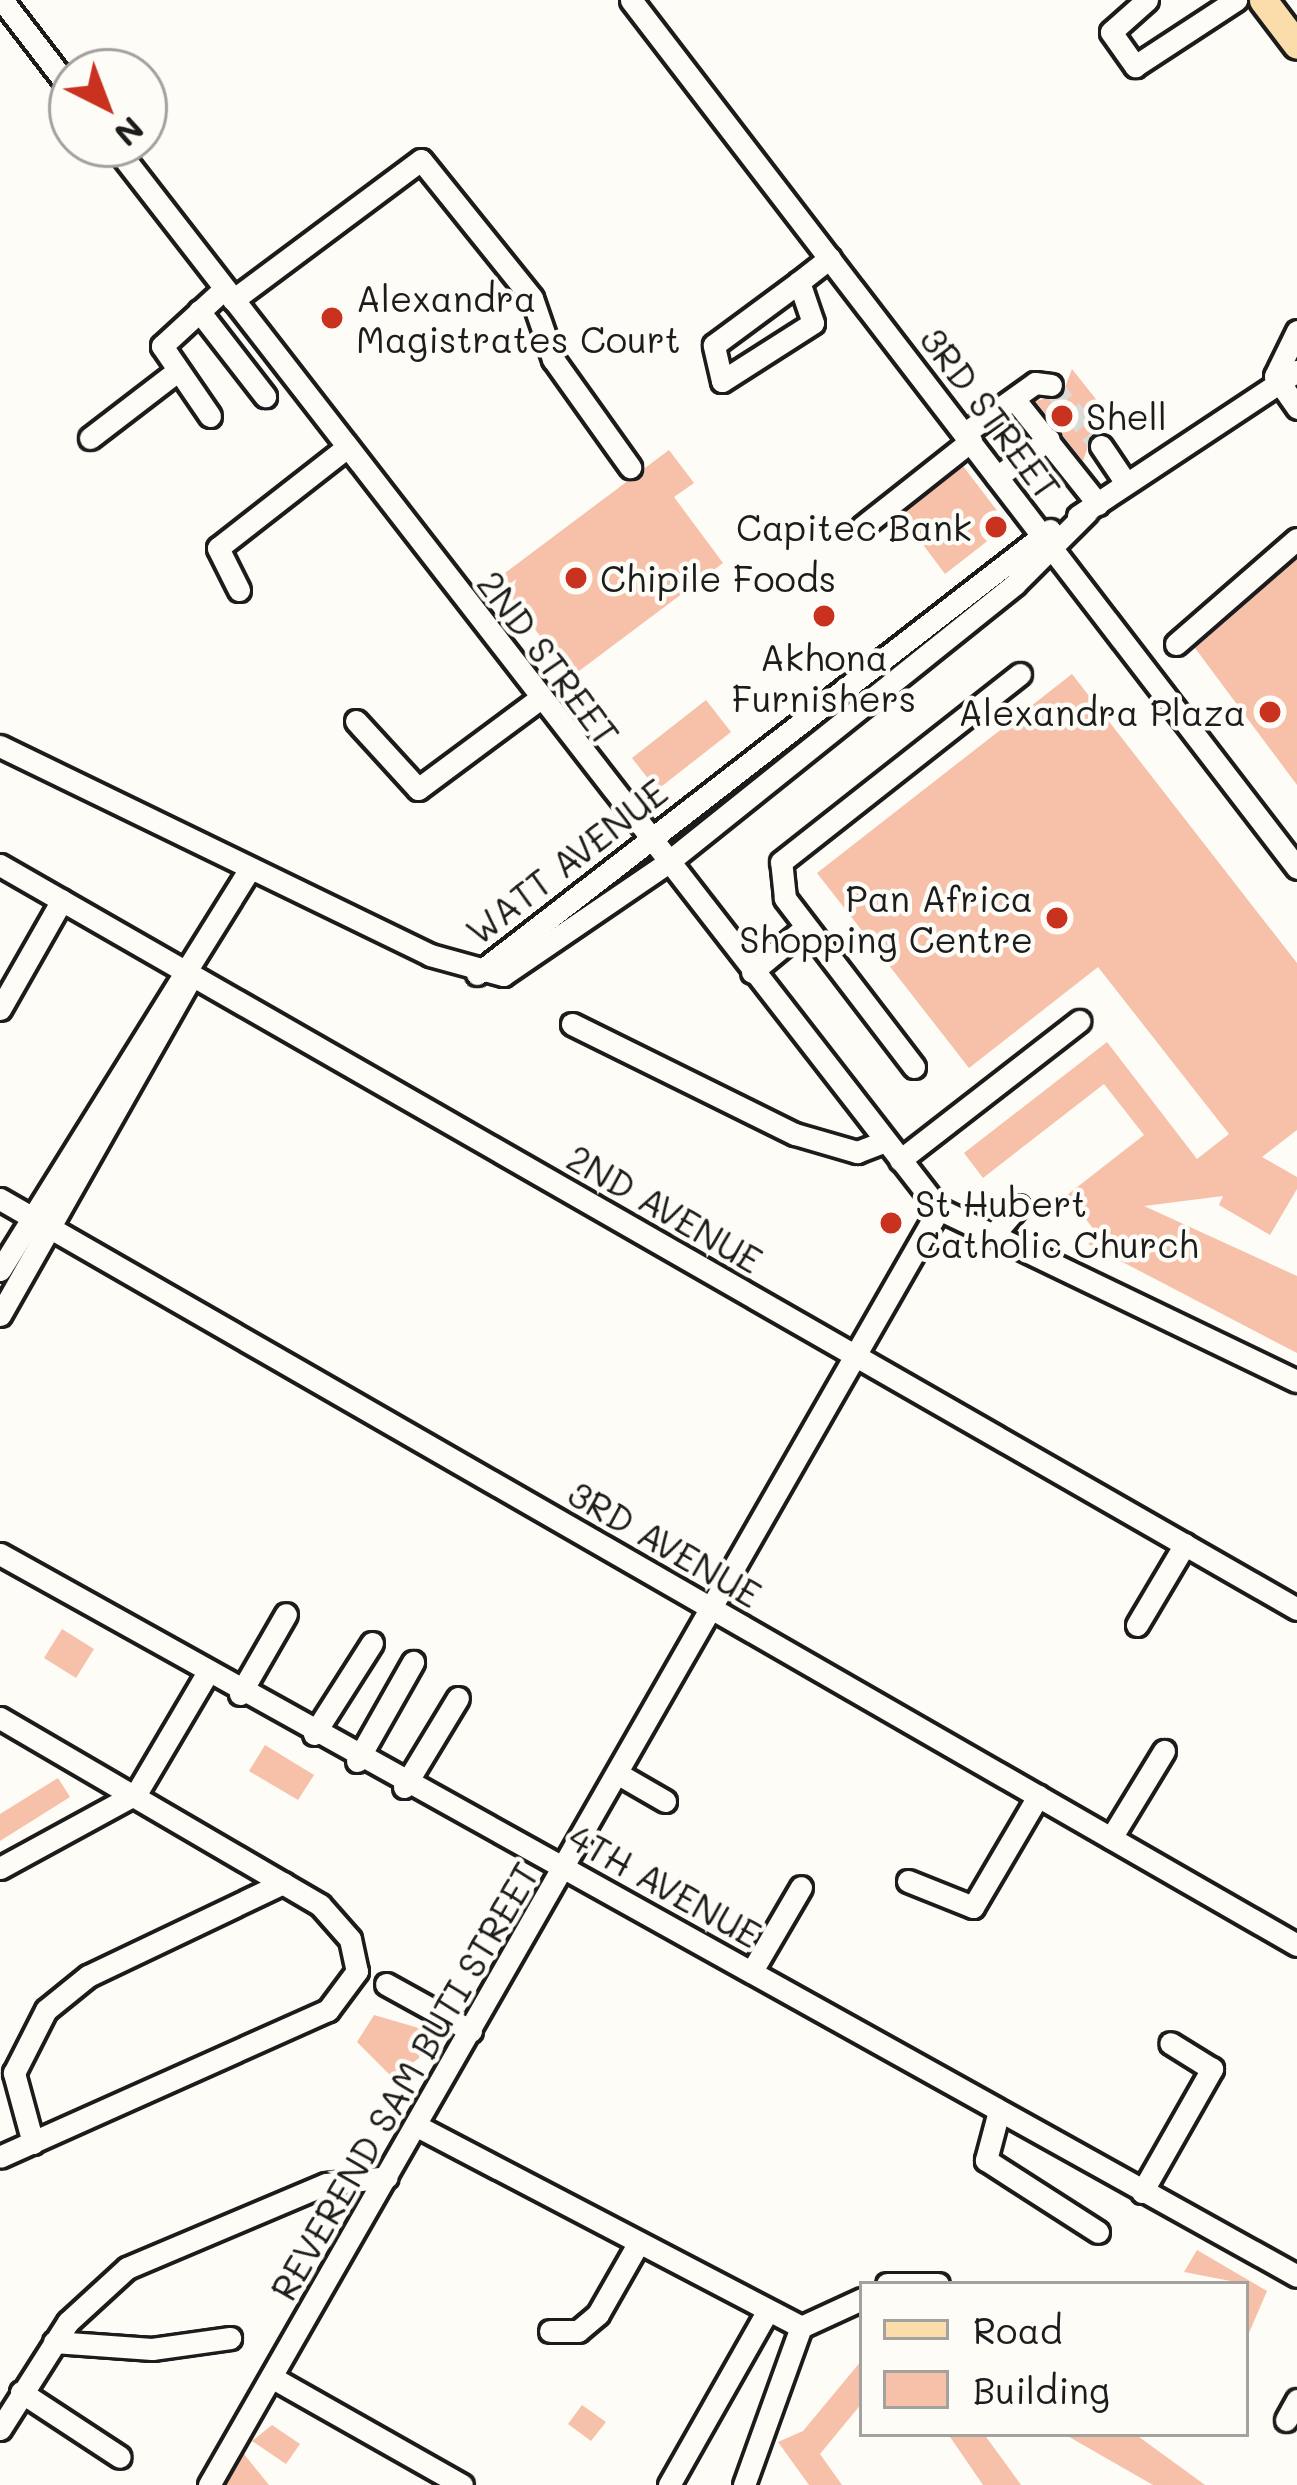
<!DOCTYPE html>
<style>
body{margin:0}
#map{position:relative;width:1297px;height:2485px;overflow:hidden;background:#fdfcf7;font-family:Mali,sans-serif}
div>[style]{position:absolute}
.building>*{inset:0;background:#f6c0a9}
.minor-tunnel>*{height:21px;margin-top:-10.5px;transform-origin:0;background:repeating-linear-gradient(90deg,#dbdad6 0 21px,transparent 0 31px)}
.roads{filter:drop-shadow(3px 0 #1c1c1c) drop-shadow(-3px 0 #1c1c1c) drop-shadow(0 3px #1c1c1c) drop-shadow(0 -3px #1c1c1c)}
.minor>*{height:21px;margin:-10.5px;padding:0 10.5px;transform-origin:10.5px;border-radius:10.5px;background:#fdfcf7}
.major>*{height:27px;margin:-13.5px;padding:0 13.5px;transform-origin:13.5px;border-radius:13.5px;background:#faddab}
.dots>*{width:33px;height:33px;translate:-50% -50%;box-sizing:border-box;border:6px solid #fdfcf7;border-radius:50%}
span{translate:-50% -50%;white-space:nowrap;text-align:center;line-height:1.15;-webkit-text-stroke:9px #fdfcf7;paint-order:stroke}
.poi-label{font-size:36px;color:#1c1c1c}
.left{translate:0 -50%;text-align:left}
.right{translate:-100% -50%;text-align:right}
.street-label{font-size:36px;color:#1c1c1c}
.legend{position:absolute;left:859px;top:2281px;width:390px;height:156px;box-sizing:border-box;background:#fdfcf7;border:3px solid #a3a29f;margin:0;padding:15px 21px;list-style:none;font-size:36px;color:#1c1c1c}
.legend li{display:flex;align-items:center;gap:24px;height:60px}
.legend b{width:60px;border:3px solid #a3a29f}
.north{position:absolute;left:48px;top:48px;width:120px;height:120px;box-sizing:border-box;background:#fdfcf7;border:3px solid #a3a29f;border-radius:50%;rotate:138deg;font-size:33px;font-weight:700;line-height:48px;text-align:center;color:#1c1c1c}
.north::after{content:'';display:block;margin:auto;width:42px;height:54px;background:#c8321e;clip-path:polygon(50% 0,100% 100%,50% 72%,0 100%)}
</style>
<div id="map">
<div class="building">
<div style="clip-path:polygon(1072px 369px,1103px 408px,1083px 424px,1092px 434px,1083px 461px,1035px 401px,1062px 395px)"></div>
<div style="clip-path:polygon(669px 450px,694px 483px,674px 497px,723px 563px,571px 677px,497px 579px)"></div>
<div style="clip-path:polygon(963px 466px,1008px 525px,945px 574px,901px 515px)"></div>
<div style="clip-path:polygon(1297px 559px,1297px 785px,1195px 648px)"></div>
<div style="clip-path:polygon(1072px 674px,1297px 963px,1297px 1130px,1262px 1157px,1297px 1177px,1297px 1189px,1270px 1235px,1219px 1205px,1223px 1196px,1144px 1206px,1297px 1276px,1297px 1353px,1088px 1244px,1099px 1236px,1067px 1195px,1144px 1135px,1104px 1084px,983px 1178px,964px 1153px,1107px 1042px,1197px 1159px,1229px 1134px,1098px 967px,969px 1068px,817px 873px)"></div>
<div style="clip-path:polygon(706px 700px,731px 732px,657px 790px,632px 758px)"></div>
<div style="clip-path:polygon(62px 1629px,94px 1649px,76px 1678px,44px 1658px)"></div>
<div style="clip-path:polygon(265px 1745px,314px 1775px,298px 1800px,249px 1771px)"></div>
<div style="clip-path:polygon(58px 1778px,70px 1797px,0 1841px,0 1814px)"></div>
<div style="clip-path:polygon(374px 2015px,422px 2029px,419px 2058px,393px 2078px,357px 2042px)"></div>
<div style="clip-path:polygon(1197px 2250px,1267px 2291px,1246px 2340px,1246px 2284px,1184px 2272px)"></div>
<div style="clip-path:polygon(862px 2360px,862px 2403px,820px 2454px,842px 2485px,809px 2485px,778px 2442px,803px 2431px)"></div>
<div style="clip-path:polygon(582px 2405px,606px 2422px,591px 2441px,568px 2424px)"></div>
<div style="clip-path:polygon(272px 2425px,300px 2444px,286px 2464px,252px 2441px)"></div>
<div style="clip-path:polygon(948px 2434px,984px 2434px,1021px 2485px,983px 2485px)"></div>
<div style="clip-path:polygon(1064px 2434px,1135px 2434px,1205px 2485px,1153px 2485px)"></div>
<div style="clip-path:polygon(244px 2454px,269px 2485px,226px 2485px)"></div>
</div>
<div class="minor-tunnel">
<div style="left:1051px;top:385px;width:79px;rotate:50.7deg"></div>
</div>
<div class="roads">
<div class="minor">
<div style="left:2px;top:0;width:115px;rotate:52.4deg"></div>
<div style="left:631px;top:0;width:1094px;rotate:52.5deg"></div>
<div style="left:1147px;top:0;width:48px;rotate:138.4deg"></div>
<div style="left:1111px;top:32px;width:42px;rotate:54.8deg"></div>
<div style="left:1135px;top:66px;width:121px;rotate:-33.2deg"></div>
<div style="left:113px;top:144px;width:1348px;rotate:52.2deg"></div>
<div style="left:939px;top:1209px;width:397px;rotate:25.7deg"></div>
<div style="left:799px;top:282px;width:43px;rotate:71.1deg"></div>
<div style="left:813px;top:323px;width:108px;rotate:147.5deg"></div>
<div style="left:722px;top:381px;width:37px;rotate:-103deg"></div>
<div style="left:714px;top:345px;width:106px;rotate:-36.5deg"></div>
<div style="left:799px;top:282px;width:39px;rotate:-38deg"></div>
<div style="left:233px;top:300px;width:234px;rotate:-36.7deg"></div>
<div style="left:421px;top:160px;width:177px;rotate:51.2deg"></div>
<div style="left:532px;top:298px;width:65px;rotate:71deg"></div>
<div style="left:553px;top:359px;width:133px;rotate:54.5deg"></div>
<div style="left:199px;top:311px;width:108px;rotate:52.2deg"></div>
<div style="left:1275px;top:376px;width:50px;rotate:-63.9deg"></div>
<div style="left:1275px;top:376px;width:39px;rotate:55deg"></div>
<div style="left:1015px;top:400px;width:133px;rotate:51.4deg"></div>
<div style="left:210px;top:416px;width:85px;rotate:-124.4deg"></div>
<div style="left:162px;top:346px;width:84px;rotate:-42.6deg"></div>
<div style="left:965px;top:433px;width:86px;rotate:-35.5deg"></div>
<div style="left:1035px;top:383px;width:16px;rotate:7deg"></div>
<div style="left:90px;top:438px;width:108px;rotate:-37.5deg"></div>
<div style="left:1101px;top:446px;width:45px;rotate:56deg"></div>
<div style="left:997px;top:477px;width:64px;rotate:-36.2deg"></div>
<div style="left:1078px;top:516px;width:263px;rotate:-33.5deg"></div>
<div style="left:862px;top:527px;width:139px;rotate:-38.3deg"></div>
<div style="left:239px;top:590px;width:47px;rotate:-116.6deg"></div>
<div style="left:218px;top:548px;width:162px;rotate:-38deg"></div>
<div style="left:1176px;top:644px;width:160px;rotate:-41deg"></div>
<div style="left:356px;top:721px;width:92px;rotate:47.6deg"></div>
<div style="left:418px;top:789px;width:151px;rotate:-36.6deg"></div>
<div style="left:0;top:746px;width:478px;rotate:25.9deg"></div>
<div style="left:430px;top:955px;width:76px;rotate:15.3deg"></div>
<div style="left:503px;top:975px;width:199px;rotate:-34.3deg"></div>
<div style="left:667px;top:863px;width:446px;rotate:-38.7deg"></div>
<div style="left:1015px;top:584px;width:102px;rotate:-45deg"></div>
<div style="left:0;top:865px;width:1495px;rotate:29.84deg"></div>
<div style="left:752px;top:972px;width:69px;rotate:-39.7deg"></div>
<div style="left:477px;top:974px;width:725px;rotate:-37.77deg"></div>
<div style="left:0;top:1009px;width:125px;rotate:-60.4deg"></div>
<div style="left:572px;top:1024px;width:249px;rotate:26.3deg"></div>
<div style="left:795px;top:1134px;width:65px;rotate:16.2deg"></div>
<div style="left:857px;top:1152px;width:30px;rotate:-21deg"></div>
<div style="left:914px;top:1067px;width:213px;rotate:-127.4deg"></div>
<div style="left:785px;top:898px;width:36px;rotate:-96deg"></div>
<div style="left:781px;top:862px;width:304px;rotate:-38.2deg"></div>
<div style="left:900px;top:1160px;width:227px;rotate:-37.8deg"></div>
<div style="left:0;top:1199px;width:1496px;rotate:29.91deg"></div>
<div style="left:994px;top:1234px;width:37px;rotate:-49deg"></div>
<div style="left:0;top:1270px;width:473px;rotate:-58.1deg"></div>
<div style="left:0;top:1315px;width:384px;rotate:-60.5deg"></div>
<div style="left:0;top:1554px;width:1484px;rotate:29.1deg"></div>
<div style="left:1137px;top:1625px;width:94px;rotate:-59.3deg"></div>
<div style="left:240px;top:1694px;width:92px;rotate:-60.1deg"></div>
<div style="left:0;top:1718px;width:371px;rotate:30.3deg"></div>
<div style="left:320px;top:1905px;width:45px;rotate:48.6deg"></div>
<div style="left:350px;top:1939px;width:33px;rotate:78deg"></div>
<div style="left:357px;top:1971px;width:49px;rotate:126.6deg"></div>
<div style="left:328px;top:2010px;width:359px;rotate:155.9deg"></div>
<div style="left:314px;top:1734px;width:108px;rotate:-57.5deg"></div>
<div style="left:357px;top:1761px;width:114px;rotate:-60.5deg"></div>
<div style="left:620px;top:1775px;width:52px;rotate:30deg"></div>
<div style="left:404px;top:1787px;width:104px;rotate:-58.8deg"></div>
<div style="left:1111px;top:1838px;width:102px;rotate:-58.7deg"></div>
<div style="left:0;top:1868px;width:155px;rotate:-28.6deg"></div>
<div style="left:136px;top:1794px;width:138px;rotate:-59.5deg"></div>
<div style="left:908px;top:1881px;width:70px;rotate:21.8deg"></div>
<div style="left:973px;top:1907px;width:129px;rotate:-59.6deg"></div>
<div style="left:752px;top:1971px;width:97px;rotate:-59.7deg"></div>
<div style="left:386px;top:1984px;width:97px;rotate:28.9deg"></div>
<div style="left:999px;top:2111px;width:51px;rotate:104.9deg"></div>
<div style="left:986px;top:2160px;width:133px;rotate:32.7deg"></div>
<div style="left:417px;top:2126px;width:433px;rotate:27.6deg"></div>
<div style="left:801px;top:2327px;width:67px;rotate:-24.7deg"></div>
<div style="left:33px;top:2143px;width:73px;rotate:-105.2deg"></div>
<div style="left:14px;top:2073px;width:71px;rotate:-63.1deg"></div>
<div style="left:46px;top:2010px;width:54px;rotate:-39deg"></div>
<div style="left:88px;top:1976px;width:216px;rotate:-25.5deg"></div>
<div style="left:1142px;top:2192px;width:142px;rotate:-60.4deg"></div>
<div style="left:1212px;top:2069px;width:49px;rotate:-148.2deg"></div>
<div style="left:887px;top:2284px;width:51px"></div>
<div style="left:550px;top:2331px;width:28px"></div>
<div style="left:578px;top:2331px;width:26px;rotate:-40deg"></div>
<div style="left:598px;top:2314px;width:81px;rotate:-60.3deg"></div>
<div style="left:54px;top:2342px;width:98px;rotate:4.1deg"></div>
<div style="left:152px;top:2349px;width:79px;rotate:-8deg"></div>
<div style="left:273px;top:2378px;width:217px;rotate:29.5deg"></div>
<div style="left:21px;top:2392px;width:118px;rotate:33.3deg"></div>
<div style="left:1286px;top:2420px;width:23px;rotate:-61deg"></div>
<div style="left:0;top:2429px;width:127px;rotate:-57.6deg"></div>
<div style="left:68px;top:2322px;width:80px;rotate:-42.5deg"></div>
<div style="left:127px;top:2268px;width:216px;rotate:-22.9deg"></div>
<div style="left:326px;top:2184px;width:61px;rotate:-6.5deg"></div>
<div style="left:209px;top:2485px;width:1470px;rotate:-60.23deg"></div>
<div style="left:669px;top:2485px;width:199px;rotate:-60.5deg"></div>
<div style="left:744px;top:2485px;width:168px;rotate:-70.2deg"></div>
</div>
<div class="major">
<div style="left:1263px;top:0;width:56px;rotate:52.9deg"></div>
</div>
</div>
<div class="dots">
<div style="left:332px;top:318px;background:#c8321e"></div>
<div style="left:1062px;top:416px;background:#c8321e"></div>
<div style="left:996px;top:527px;background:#c8321e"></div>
<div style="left:576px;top:578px;background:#c8321e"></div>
<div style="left:824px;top:616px;background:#c8321e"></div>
<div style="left:1270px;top:712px;background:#c8321e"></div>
<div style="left:1057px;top:918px;background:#c8321e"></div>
<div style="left:891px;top:1223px;background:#c8321e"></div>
</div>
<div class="poi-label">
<span class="left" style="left:356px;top:318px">Alexandra<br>Magistrates Court</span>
<span class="left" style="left:1086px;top:416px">Shell</span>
<span class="right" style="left:972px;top:527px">Capitec Bank</span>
<span class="left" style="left:600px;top:578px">Chipile Foods</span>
<span style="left:824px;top:677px">Akhona<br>Furnishers</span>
<span class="right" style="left:1246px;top:712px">Alexandra Plaza</span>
<span class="right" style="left:1033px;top:918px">Pan Africa<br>Shopping Centre</span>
<span class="left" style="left:915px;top:1223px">St Hubert<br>Catholic Church</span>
</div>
<div class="street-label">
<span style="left:991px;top:413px;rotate:53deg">3RD STREET</span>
<span style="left:549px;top:658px;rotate:53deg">2ND STREET</span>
<span style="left:566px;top:861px;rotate:-38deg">WATT AVENUE</span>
<span style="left:665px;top:1208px;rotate:30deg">2ND AVENUE</span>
<span style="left:665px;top:1543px;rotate:30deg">3RD AVENUE</span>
<span style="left:665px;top:1885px;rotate:29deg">4TH AVENUE</span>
<span style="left:404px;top:2081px;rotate:-60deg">REVEREND SAM BUTI STREET</span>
</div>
<ul class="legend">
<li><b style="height:15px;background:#faddab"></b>Road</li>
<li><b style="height:33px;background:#f6c0a9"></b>Building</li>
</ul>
<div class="north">N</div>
</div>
